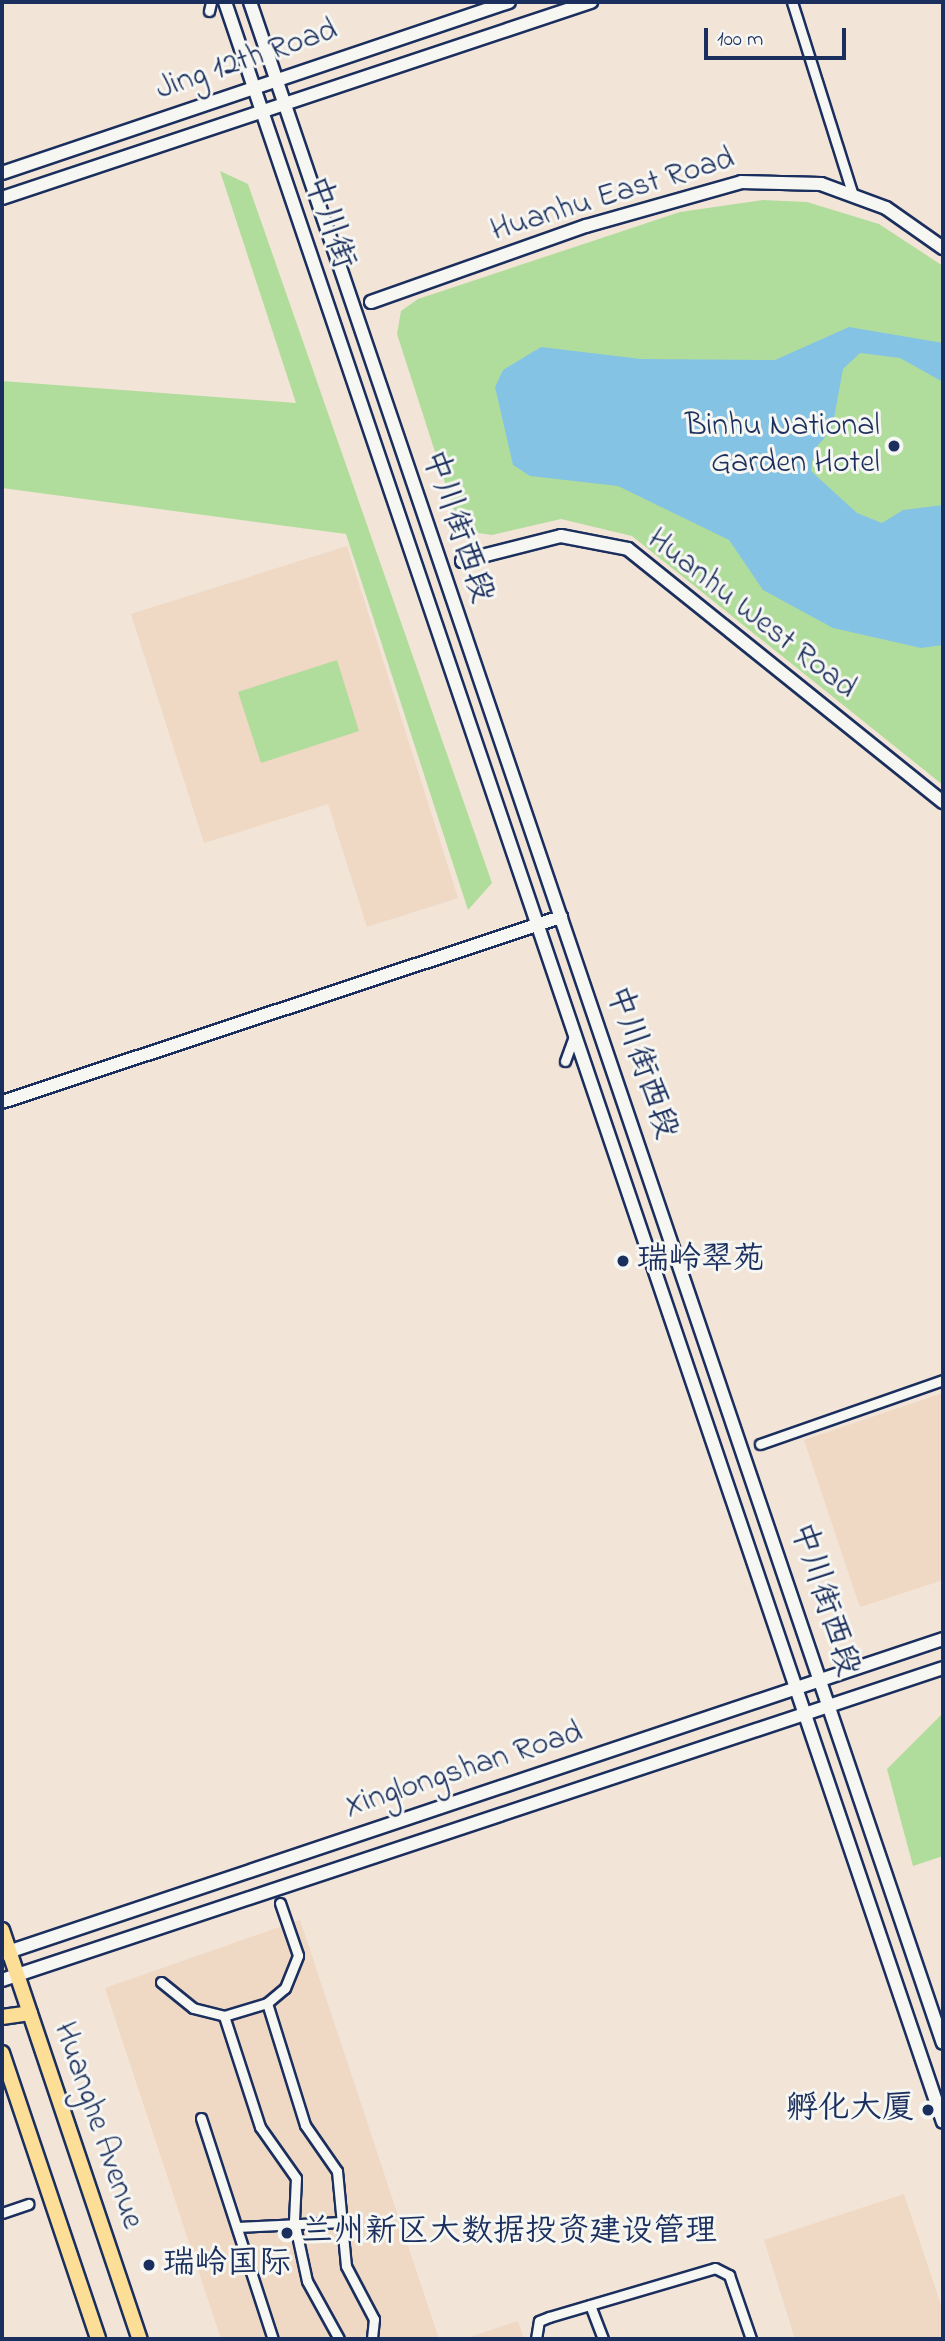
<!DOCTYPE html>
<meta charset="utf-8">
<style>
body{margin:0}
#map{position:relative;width:945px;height:2341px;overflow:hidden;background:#f2e4d7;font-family:"Indie Flower","LXGW WenKai TC",sans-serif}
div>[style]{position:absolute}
.built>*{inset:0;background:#efd8c4}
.green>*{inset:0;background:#b1dd9c}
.water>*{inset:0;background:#84c3e4}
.roads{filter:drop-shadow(2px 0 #1b2f5e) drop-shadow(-2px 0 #1b2f5e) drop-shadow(0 2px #1b2f5e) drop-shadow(0 -2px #1b2f5e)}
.street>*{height:9px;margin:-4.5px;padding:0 4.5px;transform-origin:4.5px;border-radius:4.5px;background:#f6f6f2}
.secondary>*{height:12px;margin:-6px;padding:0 6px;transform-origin:6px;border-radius:6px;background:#f6f6f2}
.primary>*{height:14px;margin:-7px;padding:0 7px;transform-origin:7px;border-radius:7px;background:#fdde96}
.dots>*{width:19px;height:19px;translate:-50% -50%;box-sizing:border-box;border:4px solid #f6f6f2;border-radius:50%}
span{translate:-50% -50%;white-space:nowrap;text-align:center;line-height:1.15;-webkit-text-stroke:6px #f6f6f2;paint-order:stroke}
.street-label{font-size:32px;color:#1b2f5e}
.poi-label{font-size:32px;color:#1b2f5e}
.right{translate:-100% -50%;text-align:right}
.left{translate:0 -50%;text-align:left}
.frame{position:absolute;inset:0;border:4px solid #1b2f5e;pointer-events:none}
.scale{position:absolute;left:704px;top:28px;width:142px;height:32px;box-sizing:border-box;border:4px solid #1b2f5e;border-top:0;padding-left:9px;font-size:21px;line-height:24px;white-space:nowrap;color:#1b2f5e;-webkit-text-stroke:5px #f6f6f2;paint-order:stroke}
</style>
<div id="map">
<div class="built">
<div style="clip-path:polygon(347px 546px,458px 898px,367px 927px,328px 804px,204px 843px,131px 614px)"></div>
<div style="clip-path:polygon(943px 1393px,943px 1580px,860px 1607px,804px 1440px)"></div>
<div style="clip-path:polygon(300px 1920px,439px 2339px,221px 2339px,105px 1988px)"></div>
<div style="clip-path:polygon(904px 2194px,943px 2311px,943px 2339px,795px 2339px,764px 2240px)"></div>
<div style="clip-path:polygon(518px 2321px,524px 2339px,464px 2339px)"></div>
</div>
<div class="green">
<div style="clip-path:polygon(220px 171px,248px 184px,492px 883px,468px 910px,346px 534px,2px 488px,2px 381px,296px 403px)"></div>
<div style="clip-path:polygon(763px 200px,807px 202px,879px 224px,943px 266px,943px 785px,632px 536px,561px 519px,492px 535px,471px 532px,457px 520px,397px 334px,401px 311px,418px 299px,680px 212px)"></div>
<div style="clip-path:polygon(337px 660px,359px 731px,261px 763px,238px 692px)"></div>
<div style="clip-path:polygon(943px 1713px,943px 1856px,913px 1866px,887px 1769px)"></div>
</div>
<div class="water">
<div style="clip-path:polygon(849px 327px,943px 343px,943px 382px,900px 358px,860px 353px,843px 369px,832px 429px,814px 450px,811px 471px,857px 513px,882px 523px,903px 510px,943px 505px,943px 645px,921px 648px,833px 628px,763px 590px,729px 540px,618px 486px,530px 476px,513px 465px,495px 387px,503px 370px,541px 347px,641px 359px,775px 360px)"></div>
</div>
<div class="roads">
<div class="street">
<div style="left:792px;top:2px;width:202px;rotate:72.5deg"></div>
<div style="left:209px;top:11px;width:9px;rotate:-77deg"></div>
<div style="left:565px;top:1061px;width:29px;rotate:-70deg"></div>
<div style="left:760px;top:1444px;width:194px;rotate:-19.3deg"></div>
<div style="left:161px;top:1982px;width:41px;rotate:39.1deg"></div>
<div style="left:193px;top:2008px;width:32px;rotate:14deg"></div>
<div style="left:224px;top:2016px;width:45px;rotate:-16.8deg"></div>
<div style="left:267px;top:2003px;width:23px;rotate:-40deg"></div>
<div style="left:285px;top:1988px;width:35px;rotate:-68deg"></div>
<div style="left:298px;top:1955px;width:55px;rotate:-109.1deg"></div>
<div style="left:267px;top:2003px;width:128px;rotate:72.7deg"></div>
<div style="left:305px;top:2125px;width:56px;rotate:55.2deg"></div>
<div style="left:337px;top:2171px;width:95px;rotate:84.6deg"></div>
<div style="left:346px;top:2266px;width:60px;rotate:62.2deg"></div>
<div style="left:374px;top:2319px;width:20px;rotate:96deg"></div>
<div style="left:224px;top:2016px;width:117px;rotate:72deg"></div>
<div style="left:260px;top:2127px;width:62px;rotate:54.8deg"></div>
<div style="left:296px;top:2178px;width:43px;rotate:92.7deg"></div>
<div style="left:294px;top:2221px;width:61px;rotate:77.8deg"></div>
<div style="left:307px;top:2281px;width:66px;rotate:61.1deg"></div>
<div style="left:201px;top:2118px;width:232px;rotate:72deg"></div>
<div style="left:2px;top:2213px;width:28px;rotate:-19deg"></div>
<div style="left:237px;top:2227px;width:105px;rotate:-2.7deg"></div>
<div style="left:590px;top:2305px;width:36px;rotate:69deg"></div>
<div style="left:536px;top:2339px;width:18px;rotate:-81deg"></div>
<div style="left:539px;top:2321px;width:11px;rotate:-22deg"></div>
<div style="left:549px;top:2317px;width:173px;rotate:-16.4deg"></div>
<div style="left:715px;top:2268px;width:16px;rotate:27deg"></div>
<div style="left:729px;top:2275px;width:68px;rotate:71deg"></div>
</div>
<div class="secondary">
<div style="left:225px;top:2px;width:2238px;rotate:71.29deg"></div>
<div style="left:250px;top:2px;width:2155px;rotate:71.25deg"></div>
<div style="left:2px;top:173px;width:535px;rotate:-18.64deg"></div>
<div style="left:2px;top:198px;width:621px;rotate:-18.41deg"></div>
<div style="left:371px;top:302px;width:228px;rotate:-19.5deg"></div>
<div style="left:586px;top:226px;width:161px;rotate:-15.8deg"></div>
<div style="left:741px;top:182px;width:80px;rotate:1.4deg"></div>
<div style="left:821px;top:184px;width:69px;rotate:20.3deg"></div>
<div style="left:886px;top:208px;width:70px;rotate:35.1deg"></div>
<div style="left:462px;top:561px;width:102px;rotate:-14.2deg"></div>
<div style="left:561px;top:536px;width:68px;rotate:11deg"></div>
<div style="left:628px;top:549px;width:404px;rotate:38.8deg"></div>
<div style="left:2px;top:1102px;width:589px;rotate:-18.31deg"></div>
<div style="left:2px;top:1954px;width:992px;rotate:-18.51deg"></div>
<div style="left:2px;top:1980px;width:991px;rotate:-18.34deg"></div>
</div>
<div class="primary">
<div style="left:2px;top:1930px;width:432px;rotate:71.4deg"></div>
<div style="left:2px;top:2017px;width:28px;rotate:-8deg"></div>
<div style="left:2px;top:2053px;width:302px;rotate:71.4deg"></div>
</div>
</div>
<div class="dots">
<div style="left:894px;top:446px;background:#1b2f5e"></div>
<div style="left:623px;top:1261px;background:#1b2f5e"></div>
<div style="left:928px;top:2110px;background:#1b2f5e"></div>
<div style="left:287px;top:2233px;background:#1b2f5e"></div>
<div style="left:149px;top:2265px;background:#1b2f5e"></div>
</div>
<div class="street-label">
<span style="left:247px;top:61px;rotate:-19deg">Jing 12th Road</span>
<span style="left:613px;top:196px;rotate:-17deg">Huanhu East Road</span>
<span style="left:328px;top:223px;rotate:71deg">中川街</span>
<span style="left:456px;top:527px;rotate:71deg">中川街西段</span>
<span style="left:751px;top:615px;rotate:38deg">Huanhu West Road</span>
<span style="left:640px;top:1063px;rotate:71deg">中川街西段</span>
<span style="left:823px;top:1600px;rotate:72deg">中川街西段</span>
<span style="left:464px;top:1771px;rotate:-18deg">Xinglongshan Road</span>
<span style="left:97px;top:2126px;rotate:71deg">Huanghe Avenue</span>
</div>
<div class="poi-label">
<span class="right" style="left:880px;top:446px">Binhu National<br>Garden Hotel</span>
<span class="left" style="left:637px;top:1261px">瑞岭翠苑</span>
<span class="right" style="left:914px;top:2110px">孵化大厦</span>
<span class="left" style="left:301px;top:2233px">兰州新区大数据投资建设管理</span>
<span class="left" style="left:163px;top:2265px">瑞岭国际</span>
</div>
<div class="frame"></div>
<div class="scale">100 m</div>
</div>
